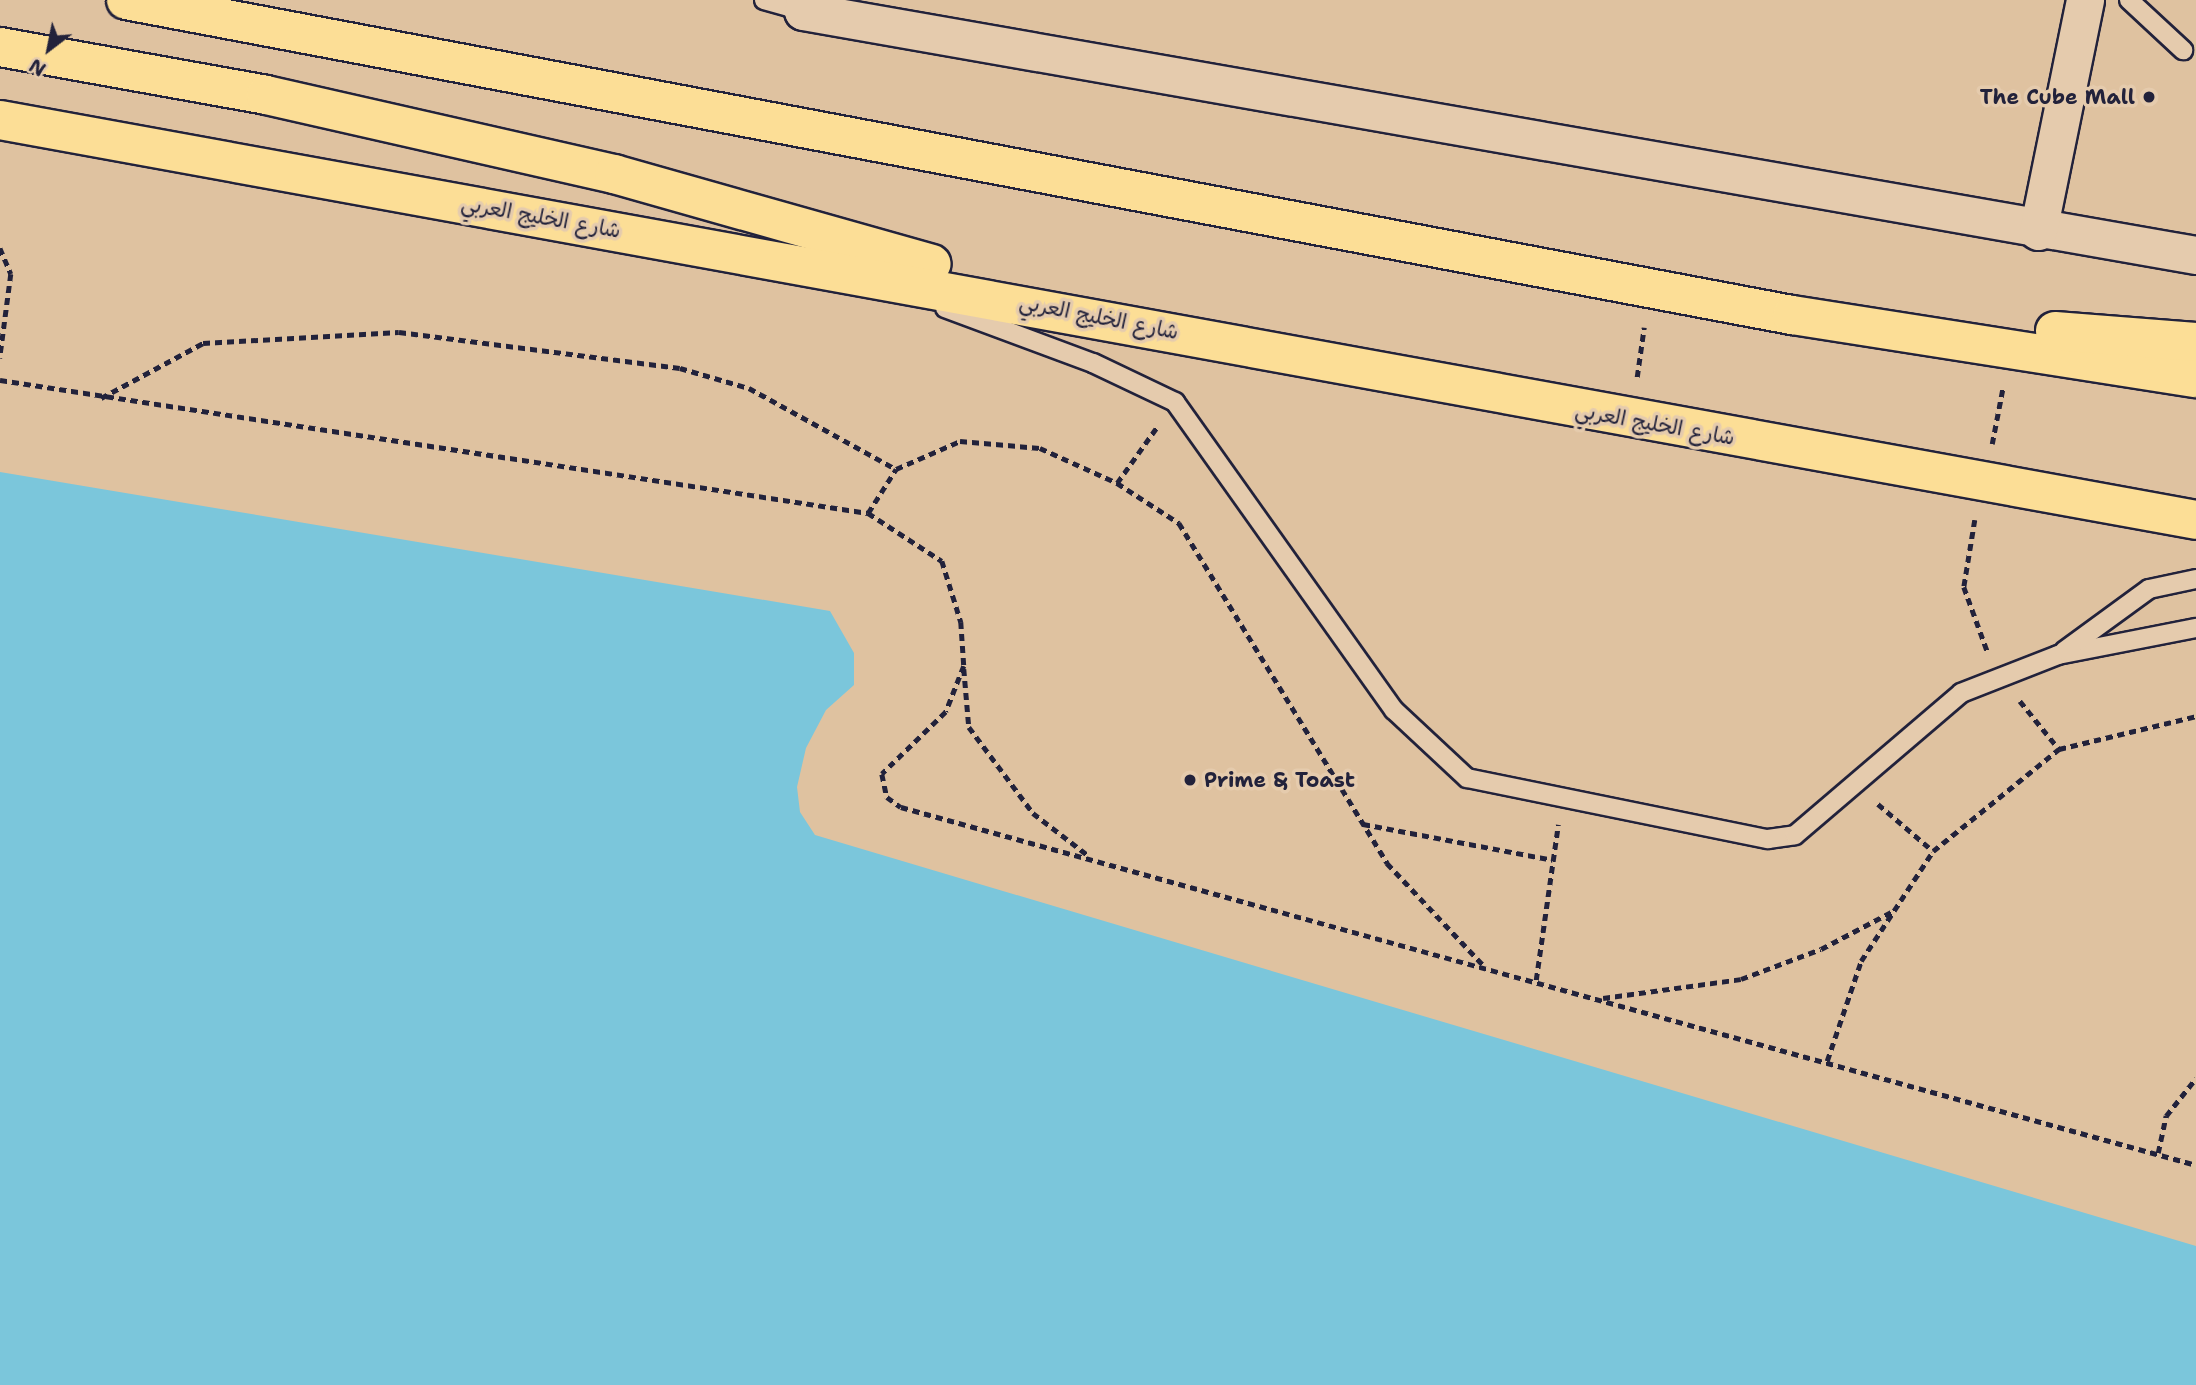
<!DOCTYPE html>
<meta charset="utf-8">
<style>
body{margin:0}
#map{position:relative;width:2196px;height:1385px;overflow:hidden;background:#dfc2a0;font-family:"Shantell Sans","Playpen Sans Arabic",sans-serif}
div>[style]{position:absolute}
.water>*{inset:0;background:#7bc6db}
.path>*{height:4.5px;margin-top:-2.25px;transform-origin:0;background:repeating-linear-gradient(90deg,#22223b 0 7px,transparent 0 12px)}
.roads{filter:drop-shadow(2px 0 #22223b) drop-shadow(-2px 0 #22223b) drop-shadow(0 2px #22223b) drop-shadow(0 -2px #22223b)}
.service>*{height:18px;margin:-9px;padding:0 9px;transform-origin:9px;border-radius:9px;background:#e5cbad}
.minor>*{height:37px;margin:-18.5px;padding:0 18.5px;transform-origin:18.5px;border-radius:18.5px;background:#e5cbad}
.primary>*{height:38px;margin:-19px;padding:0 19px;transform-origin:19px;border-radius:19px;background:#fcde96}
.dots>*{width:19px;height:19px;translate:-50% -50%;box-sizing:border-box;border:4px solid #e5cbad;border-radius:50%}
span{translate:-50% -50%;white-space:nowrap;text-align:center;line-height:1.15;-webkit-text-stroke:7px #e5cbad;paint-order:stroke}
.poi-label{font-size:21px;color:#22223b;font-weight:700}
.right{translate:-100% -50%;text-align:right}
.left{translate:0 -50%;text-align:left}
.street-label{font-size:21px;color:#22223b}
.north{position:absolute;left:14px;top:14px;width:70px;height:70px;-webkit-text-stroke:5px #e5cbad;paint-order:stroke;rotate:212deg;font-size:19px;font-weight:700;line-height:28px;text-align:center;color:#22223b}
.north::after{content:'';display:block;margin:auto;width:24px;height:32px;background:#22223b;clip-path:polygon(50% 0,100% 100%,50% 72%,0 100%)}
</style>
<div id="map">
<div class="water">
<div style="clip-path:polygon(0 472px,830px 611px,854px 653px,854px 685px,826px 710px,806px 748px,797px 787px,800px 812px,815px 835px,2196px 1246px,2196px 1385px,0 1385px)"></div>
</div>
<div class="path">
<div style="left:0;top:248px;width:28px;rotate:67deg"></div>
<div style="left:11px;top:274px;width:85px;rotate:97.5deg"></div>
<div style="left:1637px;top:377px;width:50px;rotate:-82deg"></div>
<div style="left:0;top:380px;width:878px;rotate:8.71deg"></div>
<div style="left:868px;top:513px;width:88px;rotate:33deg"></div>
<div style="left:942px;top:561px;width:64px;rotate:72.7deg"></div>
<div style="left:961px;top:622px;width:44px;rotate:86.1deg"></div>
<div style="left:964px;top:666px;width:49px;rotate:111.4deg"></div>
<div style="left:946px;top:712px;width:89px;rotate:135.9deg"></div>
<div style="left:882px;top:774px;width:24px;rotate:78deg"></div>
<div style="left:887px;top:797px;width:17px;rotate:36deg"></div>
<div style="left:901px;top:807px;width:1344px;rotate:15.45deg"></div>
<div style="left:101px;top:398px;width:116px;rotate:-28.3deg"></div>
<div style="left:203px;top:343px;width:196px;rotate:-3.2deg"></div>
<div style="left:399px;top:332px;width:283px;rotate:7.3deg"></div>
<div style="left:680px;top:368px;width:72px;rotate:16.2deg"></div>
<div style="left:749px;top:388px;width:168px;rotate:28.9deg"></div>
<div style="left:1992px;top:444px;width:58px;rotate:-79.1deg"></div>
<div style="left:1117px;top:483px;width:69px;rotate:-54.5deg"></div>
<div style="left:868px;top:513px;width:52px;rotate:-57.5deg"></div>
<div style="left:896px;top:469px;width:70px;rotate:-23.6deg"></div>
<div style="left:960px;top:441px;width:80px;rotate:5deg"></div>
<div style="left:1040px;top:448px;width:85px;rotate:24.4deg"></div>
<div style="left:1117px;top:483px;width:74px;rotate:32.8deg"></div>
<div style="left:1179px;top:523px;width:399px;rotate:58.5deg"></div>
<div style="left:1387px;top:863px;width:140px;rotate:46.7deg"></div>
<div style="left:1975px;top:520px;width:68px;rotate:99.3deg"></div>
<div style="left:1964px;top:587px;width:70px;rotate:70deg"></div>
<div style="left:964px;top:669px;width:58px;rotate:85.1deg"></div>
<div style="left:969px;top:727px;width:107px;rotate:53.3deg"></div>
<div style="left:1033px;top:813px;width:71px;rotate:37.5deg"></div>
<div style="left:2020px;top:701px;width:62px;rotate:50.9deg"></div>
<div style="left:1878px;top:804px;width:72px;rotate:40.5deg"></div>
<div style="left:1363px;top:824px;width:193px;rotate:10.7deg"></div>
<div style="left:1536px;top:980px;width:157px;rotate:-81.9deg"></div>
<div style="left:1603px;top:998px;width:139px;rotate:-7.8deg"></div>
<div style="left:1741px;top:979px;width:85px;rotate:-20.6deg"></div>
<div style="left:1821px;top:949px;width:81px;rotate:-27.8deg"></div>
<div style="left:1827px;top:1061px;width:106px;rotate:-71.2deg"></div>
<div style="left:1861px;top:961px;width:131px;rotate:-56.8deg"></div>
<div style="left:1933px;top:851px;width:162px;rotate:-39deg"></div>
<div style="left:2059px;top:749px;width:141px;rotate:-13.5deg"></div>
<div style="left:2158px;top:1153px;width:38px;rotate:-78deg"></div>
<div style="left:2166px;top:1116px;width:48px;rotate:-51.7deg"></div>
</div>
<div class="roads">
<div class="service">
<div style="left:764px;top:0;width:41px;rotate:15.8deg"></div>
<div style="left:2129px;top:0;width:74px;rotate:42.8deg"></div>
<div style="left:945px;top:308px;width:158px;rotate:20.4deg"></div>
<div style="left:1093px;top:363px;width:91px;rotate:25.4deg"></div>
<div style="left:1175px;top:402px;width:378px;rotate:54.6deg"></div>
<div style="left:1394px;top:710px;width:100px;rotate:43deg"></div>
<div style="left:1467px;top:778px;width:307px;rotate:11.5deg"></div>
<div style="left:1768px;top:839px;width:27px;rotate:-8deg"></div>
<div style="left:1795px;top:835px;width:218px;rotate:-40.5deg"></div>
<div style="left:1961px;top:693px;width:104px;rotate:-21.4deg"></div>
<div style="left:2058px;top:655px;width:141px;rotate:-11.1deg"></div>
<div style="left:2064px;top:651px;width:105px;rotate:-36.1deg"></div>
<div style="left:2149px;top:589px;width:48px;rotate:-12deg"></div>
</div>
<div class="minor">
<div style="left:805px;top:0;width:11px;rotate:100deg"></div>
<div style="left:803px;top:11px;width:1414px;rotate:9.94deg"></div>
<div style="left:2038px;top:231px;width:236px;rotate:-78.5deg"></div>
</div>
<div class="primary">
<div style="left:126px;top:0;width:1696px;rotate:10.71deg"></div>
<div style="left:1792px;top:315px;width:409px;rotate:8.9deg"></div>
<div style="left:0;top:47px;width:270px;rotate:10.2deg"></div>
<div style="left:266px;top:95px;width:357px;rotate:12.8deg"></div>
<div style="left:614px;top:174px;width:330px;rotate:15.8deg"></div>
<div style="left:0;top:120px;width:2232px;rotate:10.32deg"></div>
<div style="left:2055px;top:331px;width:141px;rotate:4.5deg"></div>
</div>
</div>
<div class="dots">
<div style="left:2149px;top:97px;background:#22223b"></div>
<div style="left:1190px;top:780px;background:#22223b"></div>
</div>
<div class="poi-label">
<span class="right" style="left:2135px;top:97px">The Cube Mall</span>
<span class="left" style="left:1204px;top:780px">Prime &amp; Toast</span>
</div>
<div class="street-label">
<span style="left:541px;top:217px;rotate:10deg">شارع الخليج العربي</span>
<span style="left:1099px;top:317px;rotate:11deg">شارع الخليج العربي</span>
<span style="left:1655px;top:424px;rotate:10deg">شارع الخليج العربي</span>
</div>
<div class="north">N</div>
</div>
